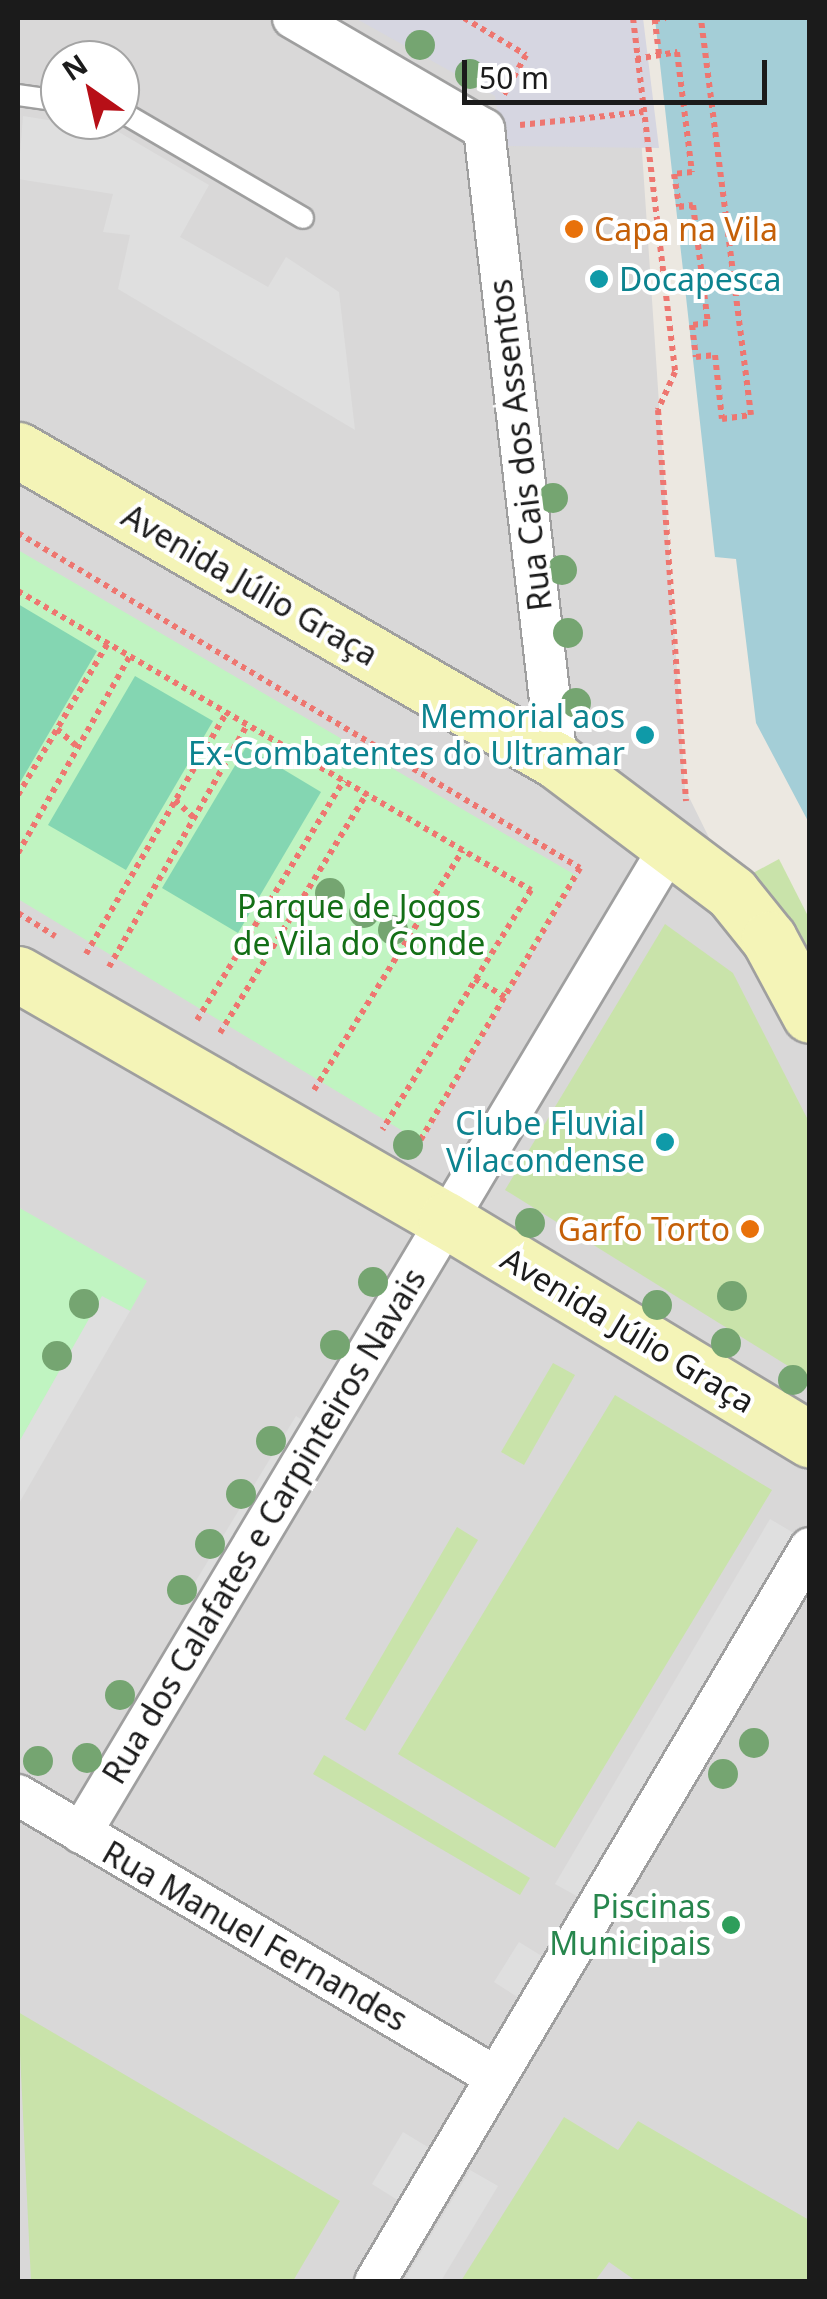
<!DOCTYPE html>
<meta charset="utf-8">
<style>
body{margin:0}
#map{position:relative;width:827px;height:2299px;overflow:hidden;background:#ece8e1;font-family:"Noto Sans",sans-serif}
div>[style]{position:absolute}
.residential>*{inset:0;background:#d9d8d8}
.grass>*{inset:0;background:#c9e3aa}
.park>*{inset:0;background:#c0f4c1}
.pitch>*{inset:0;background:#84d6b2}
.parking>*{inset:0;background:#dfdfdf}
.plaza>*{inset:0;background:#d6d6e1}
.water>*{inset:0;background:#a4ced7}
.path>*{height:6px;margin-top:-3px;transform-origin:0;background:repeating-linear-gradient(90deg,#ee7670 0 5px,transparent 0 10px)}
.roads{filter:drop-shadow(2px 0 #9f9f9f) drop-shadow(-2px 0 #9f9f9f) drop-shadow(0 2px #9f9f9f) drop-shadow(0 -2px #9f9f9f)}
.lane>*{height:20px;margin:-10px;padding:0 10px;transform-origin:10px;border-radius:10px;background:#fff}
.street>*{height:40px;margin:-20px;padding:0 20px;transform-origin:20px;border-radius:20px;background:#fff}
.secondary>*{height:55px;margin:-27.5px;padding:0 27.5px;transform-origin:27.5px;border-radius:27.5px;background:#f4f4b7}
.trees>*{width:30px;height:30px;margin:-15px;border-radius:50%;background:#75a571}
.dots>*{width:28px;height:28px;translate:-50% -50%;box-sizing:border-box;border:5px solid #fff;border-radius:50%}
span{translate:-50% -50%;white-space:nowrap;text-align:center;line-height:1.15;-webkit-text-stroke:8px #fff;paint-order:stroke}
.food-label{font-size:32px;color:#c56008}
.left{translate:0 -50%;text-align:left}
.right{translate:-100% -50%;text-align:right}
.culture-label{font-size:32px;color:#0d838f}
.street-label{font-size:32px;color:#1b1b1b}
.park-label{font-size:32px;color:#136f16}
.leisure-label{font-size:32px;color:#27864d}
.frame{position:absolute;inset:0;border:20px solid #1b1b1b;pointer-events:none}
.north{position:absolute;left:40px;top:40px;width:100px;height:100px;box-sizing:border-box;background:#fff;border:2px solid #a4a4a4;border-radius:50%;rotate:326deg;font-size:28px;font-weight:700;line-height:40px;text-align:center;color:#1b1b1b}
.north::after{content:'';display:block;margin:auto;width:35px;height:45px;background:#b70f17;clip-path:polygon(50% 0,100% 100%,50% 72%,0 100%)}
.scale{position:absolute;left:462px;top:60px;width:305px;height:45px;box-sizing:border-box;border:5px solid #1b1b1b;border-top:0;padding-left:12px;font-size:30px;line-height:35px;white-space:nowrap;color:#1b1b1b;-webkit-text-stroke:8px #fff;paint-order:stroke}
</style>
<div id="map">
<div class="residential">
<div style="clip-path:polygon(evenodd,18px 18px,633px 18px,685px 789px,809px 1040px,809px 2281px,18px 2281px,18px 18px,60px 60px,120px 60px,120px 120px,60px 120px,60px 60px)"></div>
</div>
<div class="grass">
<div style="clip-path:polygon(779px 859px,809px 918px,809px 950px,753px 873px)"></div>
<div style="clip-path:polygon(665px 924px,733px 973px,809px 1122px,809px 1379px,505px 1190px)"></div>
<div style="clip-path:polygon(553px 1363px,575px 1375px,524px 1465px,501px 1452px)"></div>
<div style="clip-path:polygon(615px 1395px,772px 1490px,555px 1848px,398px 1754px)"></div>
<div style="clip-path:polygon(457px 1527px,478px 1540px,365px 1731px,345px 1719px)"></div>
<div style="clip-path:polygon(324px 1755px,530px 1878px,520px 1895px,313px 1774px)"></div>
<div style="clip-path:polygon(18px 2012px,340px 2201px,293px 2281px,31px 2281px)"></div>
<div style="clip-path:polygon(564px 2117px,618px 2150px,638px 2121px,809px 2220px,809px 2281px,636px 2281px,609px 2262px,595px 2281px,461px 2281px)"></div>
</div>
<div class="park">
<div style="clip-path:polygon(18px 550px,577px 876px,421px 1142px,18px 899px)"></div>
<div style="clip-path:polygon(18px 1207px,147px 1281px,130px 1311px,102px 1297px,18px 1444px)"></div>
</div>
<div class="pitch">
<div style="clip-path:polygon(18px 604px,97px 651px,18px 786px)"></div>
<div style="clip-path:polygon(135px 676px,213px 721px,126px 870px,48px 825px)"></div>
<div style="clip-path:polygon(246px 747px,321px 792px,238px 933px,162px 888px)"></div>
</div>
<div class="parking">
<div style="clip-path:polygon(23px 116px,117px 131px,209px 185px,180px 237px,268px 287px,286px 257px,339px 292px,355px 430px,118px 289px,130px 235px,103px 232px,113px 194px,18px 179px)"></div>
<div style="clip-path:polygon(102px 1296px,130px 1311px,18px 1505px,18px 1444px)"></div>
<div style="clip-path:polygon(296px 1416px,307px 1423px,203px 1596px,191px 1589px)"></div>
<div style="clip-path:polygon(770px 1519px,797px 1535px,582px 1899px,555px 1884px)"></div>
<div style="clip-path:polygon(519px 1942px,545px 1958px,519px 1998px,494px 1982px)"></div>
<div style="clip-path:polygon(403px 2132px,431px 2149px,399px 2201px,372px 2184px)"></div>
<div style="clip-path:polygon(470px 2170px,498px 2186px,441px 2281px,415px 2281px,406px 2277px)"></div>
</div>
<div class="plaza">
<div style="clip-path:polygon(355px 18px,643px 18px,659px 148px,503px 146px,495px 96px)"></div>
</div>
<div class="water">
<div style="clip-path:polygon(810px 18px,810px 823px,809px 823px,756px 723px,736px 559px,715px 557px,655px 19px)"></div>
</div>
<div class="path">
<div style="left:464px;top:18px;width:72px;rotate:30.8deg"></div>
<div style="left:526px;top:55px;width:49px;rotate:119.2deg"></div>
<div style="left:633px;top:18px;width:356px;rotate:83.2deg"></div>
<div style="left:675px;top:372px;width:42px;rotate:114.1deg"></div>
<div style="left:658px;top:410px;width:392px;rotate:85.9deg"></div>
<div style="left:659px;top:54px;width:35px;rotate:-97deg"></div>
<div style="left:655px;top:19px;width:11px;rotate:-5deg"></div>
<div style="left:636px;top:59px;width:42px;rotate:-9.7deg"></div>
<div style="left:677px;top:52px;width:121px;rotate:82.9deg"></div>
<div style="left:692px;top:172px;width:18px;rotate:174deg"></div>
<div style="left:674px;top:174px;width:33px;rotate:81deg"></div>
<div style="left:679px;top:207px;width:14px;rotate:-8deg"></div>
<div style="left:693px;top:205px;width:119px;rotate:82.8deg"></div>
<div style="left:708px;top:323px;width:16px;rotate:173deg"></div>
<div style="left:692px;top:325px;width:32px;rotate:83deg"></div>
<div style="left:696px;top:357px;width:19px;rotate:-6deg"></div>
<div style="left:715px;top:355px;width:64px;rotate:83.8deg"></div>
<div style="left:722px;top:419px;width:29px;rotate:-8deg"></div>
<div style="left:751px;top:415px;width:400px;rotate:-97.2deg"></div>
<div style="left:520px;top:125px;width:124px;rotate:-6deg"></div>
<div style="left:18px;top:533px;width:654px;rotate:30.8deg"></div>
<div style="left:580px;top:868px;width:328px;rotate:120.4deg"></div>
<div style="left:18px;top:591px;width:594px;rotate:30.24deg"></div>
<div style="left:531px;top:890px;width:282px;rotate:121.8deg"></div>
<div style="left:57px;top:729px;width:28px;rotate:41deg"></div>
<div style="left:18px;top:795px;width:177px;rotate:-59.4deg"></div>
<div style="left:175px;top:800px;width:26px;rotate:43deg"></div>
<div style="left:18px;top:853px;width:227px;rotate:-60.4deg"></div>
<div style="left:18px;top:913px;width:44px;rotate:31.9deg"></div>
<div style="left:86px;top:954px;width:279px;rotate:-59.8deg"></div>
<div style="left:109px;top:967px;width:279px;rotate:-60.3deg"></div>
<div style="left:475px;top:979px;width:35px;rotate:31deg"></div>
<div style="left:197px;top:1020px;width:281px;rotate:-58.5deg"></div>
<div style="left:220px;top:1033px;width:281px;rotate:-58.5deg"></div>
<div style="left:314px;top:1090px;width:282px;rotate:-58.2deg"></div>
</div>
<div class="roads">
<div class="lane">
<div style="left:18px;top:95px;width:42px;rotate:8.1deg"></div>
<div style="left:120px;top:111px;width:212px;rotate:30.3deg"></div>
</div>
<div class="street">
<div style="left:293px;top:18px;width:221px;rotate:30.2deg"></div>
<div style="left:484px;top:129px;width:636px;rotate:83.41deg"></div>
<div style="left:18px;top:1795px;width:553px;rotate:30.55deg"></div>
<div style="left:81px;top:1833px;width:1147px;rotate:-59.16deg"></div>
<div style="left:375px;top:2282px;width:853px;rotate:-59.35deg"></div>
</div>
<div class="secondary">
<div style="left:18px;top:450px;width:622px;rotate:29.98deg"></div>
<div style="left:557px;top:761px;width:219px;rotate:37deg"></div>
<div style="left:732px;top:893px;width:59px;rotate:51.2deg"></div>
<div style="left:769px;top:939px;width:86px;rotate:61.7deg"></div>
<div style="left:18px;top:974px;width:494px;rotate:29.9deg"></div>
<div style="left:446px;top:1220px;width:425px;rotate:31.1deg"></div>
</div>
</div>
<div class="trees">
<div style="left:420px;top:45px"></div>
<div style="left:470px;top:74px"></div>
<div style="left:553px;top:498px"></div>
<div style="left:562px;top:570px"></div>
<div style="left:568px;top:633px"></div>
<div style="left:576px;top:703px"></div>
<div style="left:330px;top:893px"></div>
<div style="left:364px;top:913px"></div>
<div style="left:393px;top:930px"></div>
<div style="left:408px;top:1145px"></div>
<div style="left:530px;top:1223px"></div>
<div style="left:373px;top:1282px"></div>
<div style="left:732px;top:1296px"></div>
<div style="left:84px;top:1304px"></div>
<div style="left:657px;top:1305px"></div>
<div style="left:726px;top:1343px"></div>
<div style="left:335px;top:1345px"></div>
<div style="left:57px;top:1356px"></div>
<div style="left:793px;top:1380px"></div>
<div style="left:271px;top:1441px"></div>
<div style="left:241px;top:1494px"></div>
<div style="left:210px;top:1544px"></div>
<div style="left:182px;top:1590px"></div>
<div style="left:120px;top:1695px"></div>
<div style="left:754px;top:1743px"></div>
<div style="left:87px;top:1758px"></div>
<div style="left:38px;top:1761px"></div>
<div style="left:723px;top:1774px"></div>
</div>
<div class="dots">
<div style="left:574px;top:229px;background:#e8710a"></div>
<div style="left:599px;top:279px;background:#0f9aa8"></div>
<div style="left:645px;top:735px;background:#0f9aa8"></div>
<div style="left:665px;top:1142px;background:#0f9aa8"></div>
<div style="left:750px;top:1229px;background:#e8710a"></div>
<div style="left:731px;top:1925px;background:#2e9e5b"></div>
</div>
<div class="food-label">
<span class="left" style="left:594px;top:229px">Capa na Vila</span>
<span class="right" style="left:730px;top:1229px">Garfo Torto</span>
</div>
<div class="culture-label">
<span class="left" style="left:619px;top:279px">Docapesca</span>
<span class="right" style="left:625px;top:735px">Memorial aos<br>Ex-Combatentes do Ultramar</span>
<span class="right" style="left:645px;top:1142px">Clube Fluvial<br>Vilacondense</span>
</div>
<div class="street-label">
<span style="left:520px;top:445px;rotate:-97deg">Rua Cais dos Assentos</span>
<span style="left:250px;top:585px;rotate:30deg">Avenida Júlio Graça</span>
<span style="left:628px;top:1330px;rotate:31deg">Avenida Júlio Graça</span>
<span style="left:264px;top:1526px;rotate:-59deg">Rua dos Calafates e Carpinteiros Navais</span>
<span style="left:255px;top:1936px;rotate:30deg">Rua Manuel Fernandes</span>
</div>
<div class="park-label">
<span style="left:359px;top:925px">Parque de Jogos<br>de Vila do Conde</span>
</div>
<div class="leisure-label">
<span class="right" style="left:711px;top:1925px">Piscinas<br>Municipais</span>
</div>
<div class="frame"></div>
<div class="north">N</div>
<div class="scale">50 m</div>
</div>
